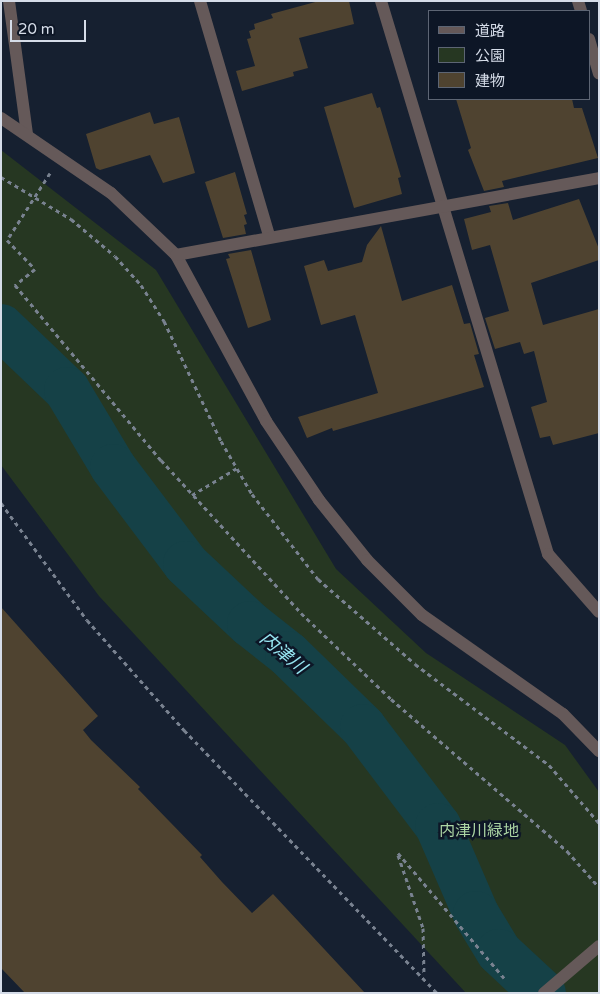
<!DOCTYPE html>
<meta charset="utf-8">
<style>
body{margin:0}
#map{position:relative;width:600px;height:994px;overflow:hidden;background:#162030;font-family:"Varela Round","Noto Sans JP",sans-serif}
div>[style]{position:absolute}
.green>*{inset:0;background:#263722}
.river>*{height:46px;margin:-23px;padding:0 23px;transform-origin:23px;border-radius:23px;background:#154147}
.building>*{inset:0;background:#4f4330}
.path>*{height:3px;margin-top:-1.5px;transform-origin:0;background:repeating-linear-gradient(90deg,#798290 0 4px,transparent 0 8px)}
.minor>*{height:12px;margin:-6px;padding:0 6px;transform-origin:6px;border-radius:6px;background:#655959}
span{translate:-50% -50%;white-space:nowrap;text-align:center;line-height:1.15;-webkit-text-stroke:5px #0d1626;paint-order:stroke}
.park-label{font-size:16px;color:#abd4a3}
.water-label{font-size:18px;color:#97e6f2;font-style:italic}
.frame{position:absolute;inset:0;border:2px solid #d5dce8;pointer-events:none}
.legend{position:absolute;left:428px;top:10px;width:162px;height:90px;box-sizing:border-box;background:#0d1626;border:1px solid #5d6574;margin:0;padding:6px 9px;list-style:none;font-size:15px;color:#d5dce8}
.legend li{display:flex;align-items:center;gap:10px;height:25px}
.legend b{width:25px;border:1px solid #5d6574}
.scale{position:absolute;left:10px;top:20px;width:76px;height:22px;box-sizing:border-box;border:2px solid #d5dce8;border-top:0;padding-left:6px;font-size:15px;line-height:18px;white-space:nowrap;color:#d5dce8;-webkit-text-stroke:4px #0d1626;paint-order:stroke}
</style>
<div id="map">
<div class="green">
<div style="clip-path:polygon(1px 150px,156px 270px,336px 569px,426px 653px,565px 745px,599px 792px,599px 993px,466px 993px,99px 596px,1px 465px)"></div>
</div>
<div class="river">
<div style="left:1px;top:327px;width:91px;rotate:43.7deg"></div>
<div style="left:67px;top:390px;width:90px;rotate:59.1deg"></div>
<div style="left:113px;top:467px;width:121px;rotate:53deg"></div>
<div style="left:186px;top:564px;width:88px;rotate:43.2deg"></div>
<div style="left:250px;top:624px;width:48px;rotate:38.3deg"></div>
<div style="left:288px;top:654px;width:105px;rotate:44.2deg"></div>
<div style="left:363px;top:727px;width:124px;rotate:52.9deg"></div>
<div style="left:438px;top:826px;width:96px;rotate:66.6deg"></div>
<div style="left:476px;top:914px;width:44px;rotate:58.8deg"></div>
<div style="left:499px;top:952px;width:60px;rotate:43deg"></div>
</div>
<div class="building">
<div style="clip-path:polygon(319px 1px,349px 1px,354px 24px,299px 38px,308px 68px,293px 72px,294px 76px,242px 91px,236px 71px,255px 66px,247px 39px,251px 38px,249px 31px,255px 29px,254px 24px,273px 18px,271px 14px)"></div>
<div style="clip-path:polygon(372px 93px,377px 108px,380px 107px,401px 177px,398px 178px,402px 194px,354px 208px,324px 107px)"></div>
<div style="clip-path:polygon(456px 99px,572px 99px,574px 108px,582px 108px,598px 158px,502px 181px,504px 187px,484px 191px,468px 150px,471px 148px)"></div>
<div style="clip-path:polygon(150px 112px,154px 124px,179px 117px,195px 173px,163px 183px,150px 155px,100px 170px,96px 168px,86px 134px)"></div>
<div style="clip-path:polygon(235px 172px,247px 214px,244px 215px,247px 224px,244px 225px,246px 234px,223px 238px,205px 182px)"></div>
<div style="clip-path:polygon(579px 199px,599px 249px,599px 260px,531px 283px,543px 325px,599px 309px,599px 433px,553px 445px,550px 436px,540px 438px,531px 407px,547px 402px,534px 351px,524px 354px,520px 342px,495px 349px,485px 318px,509px 311px,490px 245px,472px 250px,464px 219px,491px 212px,489px 206px,508px 203px,513px 220px)"></div>
<div style="clip-path:polygon(381px 226px,402px 301px,452px 285px,464px 324px,470px 323px,479px 354px,474px 355px,484px 387px,333px 431px,332px 428px,307px 438px,298px 417px,378px 393px,355px 315px,321px 325px,304px 266px,324px 260px,328px 271px,362px 262px,367px 245px)"></div>
<div style="clip-path:polygon(251px 250px,271px 320px,248px 328px,226px 259px,230px 258px,228px 254px)"></div>
<div style="clip-path:polygon(1px 607px,98px 716px,83px 730px,91px 740px,140px 787px,138px 789px,202px 855px,200px 857px,222px 882px,252px 913px,273px 894px,365px 993px,25px 993px,1px 968px)"></div>
</div>
<div class="path">
<div style="left:50px;top:173px;width:80px;rotate:122.7deg"></div>
<div style="left:7px;top:240px;width:40px;rotate:46deg"></div>
<div style="left:35px;top:269px;width:26px;rotate:141deg"></div>
<div style="left:15px;top:285px;width:228px;rotate:50.2deg"></div>
<div style="left:161px;top:460px;width:207px;rotate:47.5deg"></div>
<div style="left:301px;top:613px;width:124px;rotate:43.7deg"></div>
<div style="left:391px;top:699px;width:233px;rotate:40.8deg"></div>
<div style="left:567px;top:851px;width:48px;rotate:48.4deg"></div>
<div style="left:1px;top:177px;width:82px;rotate:31deg"></div>
<div style="left:71px;top:219px;width:57px;rotate:40.1deg"></div>
<div style="left:115px;top:256px;width:39px;rotate:48deg"></div>
<div style="left:141px;top:285px;width:43px;rotate:57.4deg"></div>
<div style="left:164px;top:321px;width:133px;rotate:64.6deg"></div>
<div style="left:221px;top:441px;width:61px;rotate:59.7deg"></div>
<div style="left:252px;top:494px;width:108px;rotate:52.2deg"></div>
<div style="left:318px;top:579px;width:129px;rotate:41.2deg"></div>
<div style="left:415px;top:664px;width:168px;rotate:37deg"></div>
<div style="left:549px;top:765px;width:77px;rotate:49.2deg"></div>
<div style="left:192px;top:495px;width:52px;rotate:-31deg"></div>
<div style="left:1px;top:503px;width:145px;rotate:53.7deg"></div>
<div style="left:87px;top:620px;width:147px;rotate:48.6deg"></div>
<div style="left:184px;top:730px;width:365px;rotate:46.1deg"></div>
<div style="left:398px;top:853px;width:164px;rotate:49.7deg"></div>
<div style="left:398px;top:855px;width:77px;rotate:71.1deg"></div>
<div style="left:423px;top:928px;width:47px;rotate:88.8deg"></div>
</div>
<div class="minor">
<div style="left:9px;top:1px;width:134px;rotate:82.3deg"></div>
<div style="left:200px;top:1px;width:245px;rotate:73.6deg"></div>
<div style="left:381px;top:1px;width:578px;rotate:73.2deg"></div>
<div style="left:548px;top:554px;width:77px;rotate:48.7deg"></div>
<div style="left:578px;top:1px;width:10px;rotate:73deg"></div>
<div style="left:589px;top:39px;width:36px;rotate:74deg"></div>
<div style="left:1px;top:118px;width:133px;rotate:34.3deg"></div>
<div style="left:111px;top:193px;width:90px;rotate:43.6deg"></div>
<div style="left:176px;top:255px;width:189px;rotate:61.5deg"></div>
<div style="left:266px;top:421px;width:95px;rotate:56.1deg"></div>
<div style="left:319px;top:500px;width:77px;rotate:51.3deg"></div>
<div style="left:367px;top:560px;width:78px;rotate:45deg"></div>
<div style="left:422px;top:615px;width:172px;rotate:35.1deg"></div>
<div style="left:563px;top:714px;width:52px;rotate:45.8deg"></div>
<div style="left:176px;top:255px;width:430px;rotate:-10.3deg"></div>
<div style="left:544px;top:993px;width:72px;rotate:-40.5deg"></div>
</div>
<div class="park-label">
<span style="left:479px;top:831px">内津川緑地</span>
</div>
<div class="water-label">
<span style="left:283px;top:653px;rotate:40deg">内津川</span>
</div>
<div class="frame"></div>
<ul class="legend">
<li><b style="height:6px;background:#655959"></b>道路</li>
<li><b style="height:14px;background:#263722"></b>公園</li>
<li><b style="height:14px;background:#4f4330"></b>建物</li>
</ul>
<div class="scale">20 m</div>
</div>
